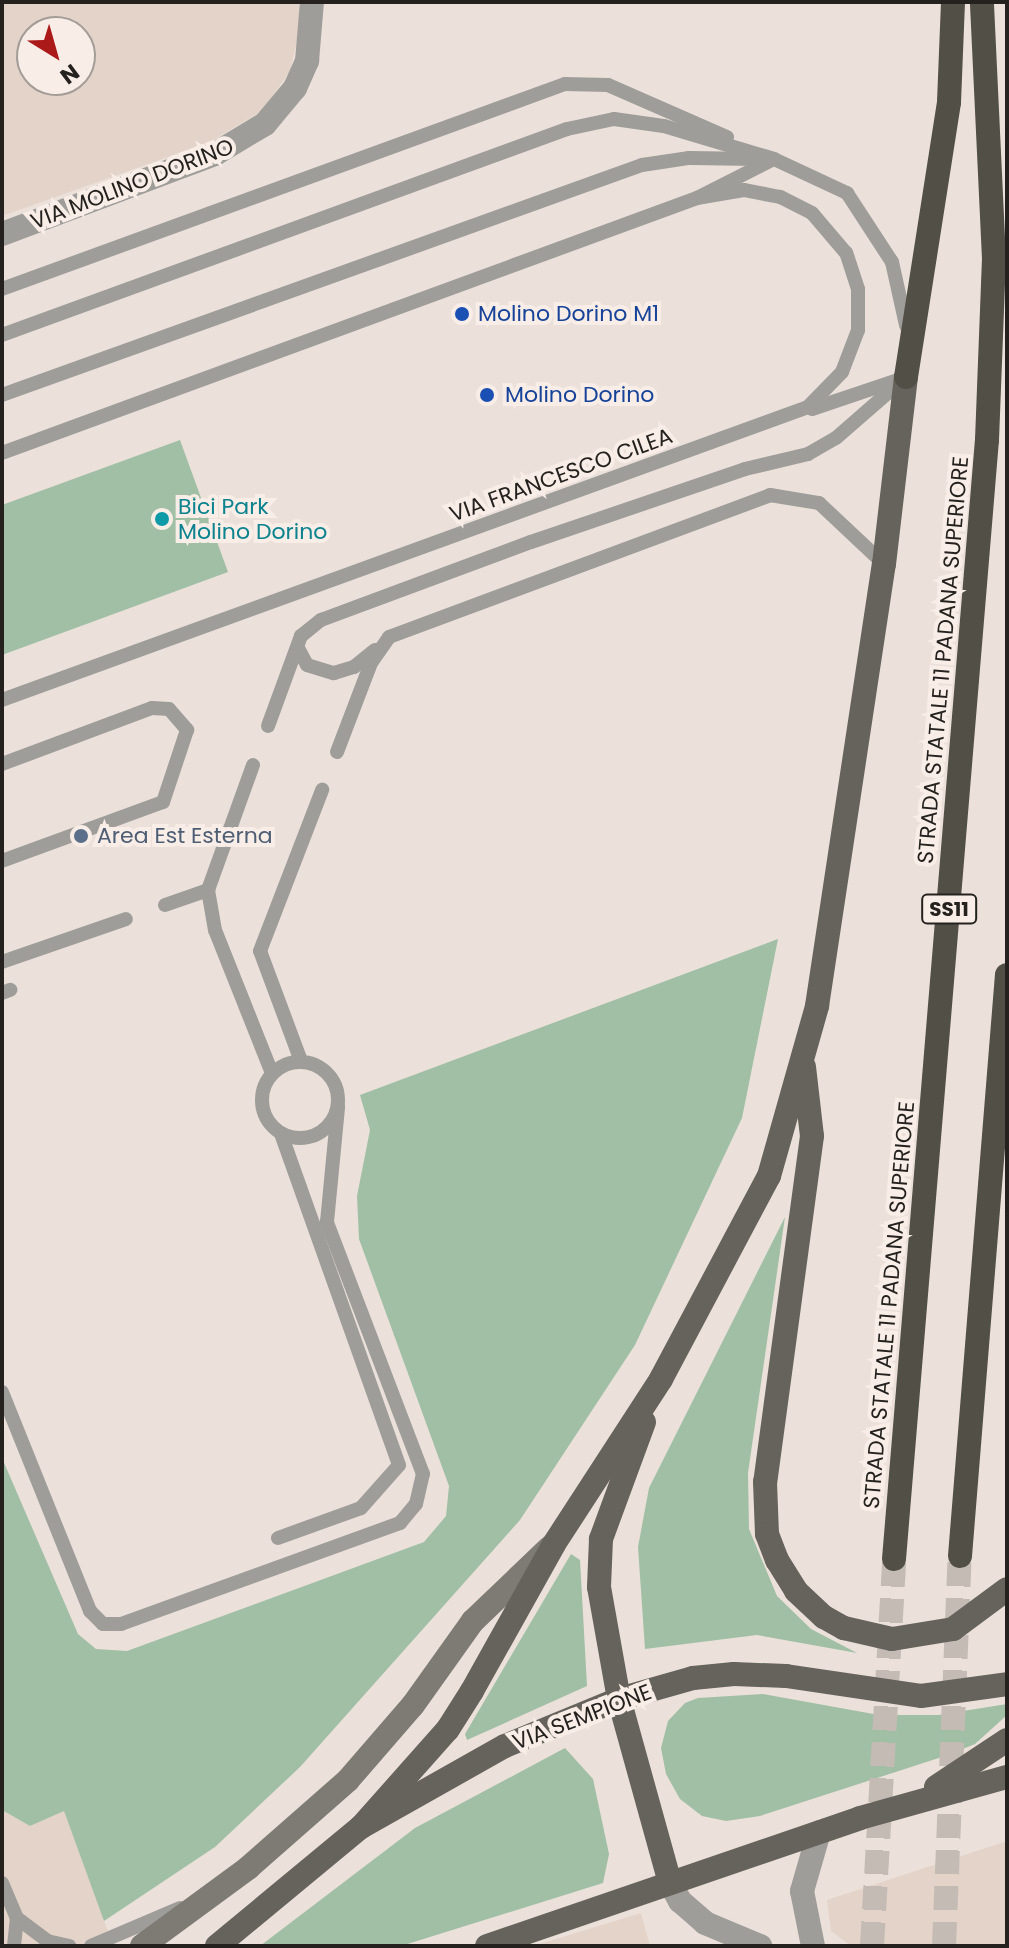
<!DOCTYPE html>
<style>
body{margin:0}
#map{position:relative;width:1009px;height:1948px;overflow:hidden;background:#ebe1da;font-family:Poppins,sans-serif}
div>[style]{position:absolute}
.built>*{inset:0;background:#e3d3c8}
.green>*{inset:0;background:#a0bfa5}
.highway-tunnel>*{height:24px;margin-top:-12px;transform-origin:0;background:repeating-linear-gradient(90deg,#c3bbb4 0 24px,transparent 0 36px)}
.lane>*{height:14px;margin:-7px;padding:0 7px;transform-origin:7px;border-radius:7px;background:#9f9d99}
.lane>.ring{margin:-7px;padding:0;box-sizing:content-box;background:none;border:14px solid #9f9d99;border-radius:50%}
.street>*{height:24px;margin:-12px;padding:0 12px;transform-origin:12px;border-radius:12px;background:#9f9d99}
.secondary>*{height:24px;margin:-12px;padding:0 12px;transform-origin:12px;border-radius:12px;background:#7e7b75}
.primary>*{height:24px;margin:-12px;padding:0 12px;transform-origin:12px;border-radius:12px;background:#66635c}
.highway>*{height:24px;margin:-12px;padding:0 12px;transform-origin:12px;border-radius:12px;background:#524f46}
.dots>*{width:22px;height:22px;translate:-50% -50%;box-sizing:border-box;border:4px solid #f8eee7;border-radius:50%}
span{translate:-50% -50%;white-space:nowrap;text-align:center;line-height:1.15;-webkit-text-stroke:8px #f8eee7;paint-order:stroke}
.shield-label span{padding:2px 6px;background:#f8eee7;border:2px solid;border-radius:6px;-webkit-text-stroke-width:0}
.shield-label{font-size:20px;color:#24211e;font-weight:700}
.street-label{font-size:22px;color:#24211e}
.transit-label{font-size:22px;color:#164399}
.left{translate:0 -50%;text-align:left}
.culture-label{font-size:22px;color:#0d838f}
.service-label{font-size:22px;color:#4e5e75}
.frame{position:absolute;inset:0;border:4px solid #24211e;pointer-events:none}
.north{position:absolute;left:16px;top:16px;width:80px;height:80px;box-sizing:border-box;background:#f8eee7;border:2px solid #a39c97;border-radius:50%;rotate:143deg;font-size:22px;font-weight:700;line-height:32px;text-align:center;color:#24211e}
.north::after{content:'';display:block;margin:auto;width:28px;height:36px;background:#ab1919;clip-path:polygon(50% 0,100% 100%,50% 72%,0 100%)}
</style>
<div id="map">
<div class="built">
<div style="clip-path:polygon(evenodd,2px 2px,299px 2px,301px 23px,290px 71px,263px 110px,210px 142px,2px 216px,2px 2px,32px 32px,80px 32px,80px 80px,32px 80px,32px 32px)"></div>
<div style="clip-path:polygon(2px 1810px,30px 1826px,64px 1811px,113px 1945px,2px 1946px)"></div>
<div style="clip-path:polygon(1007px 1841px,1007px 1946px,851px 1946px,831px 1931px,827px 1900px)"></div>
<div style="clip-path:polygon(641px 1913px,650px 1946px,533px 1946px)"></div>
</div>
<div class="green">
<div style="clip-path:polygon(180px 440px,228px 572px,2px 655px,2px 505px)"></div>
<div style="clip-path:polygon(778px 939px,742px 1118px,635px 1345px,520px 1520px,300px 1767px,215px 1847px,104px 1921px,64px 1811px,30px 1826px,2px 1810px,2px 1458px,78px 1634px,96px 1649px,127px 1651px,424px 1542px,446px 1516px,449px 1486px,359px 1239px,357px 1196px,370px 1130px,360px 1095px)"></div>
<div style="clip-path:polygon(785px 1217px,748px 1473px,749px 1529px,777px 1596px,811px 1629px,857px 1653px,757px 1635px,645px 1649px,638px 1547px,649px 1488px)"></div>
<div style="clip-path:polygon(571px 1554px,580px 1560px,587px 1686px,467px 1740px,465px 1734px)"></div>
<div style="clip-path:polygon(763px 1694px,879px 1715px,938px 1715px,1007px 1704px,1007px 1715px,975px 1744px,948px 1755px,760px 1816px,726px 1821px,702px 1816px,680px 1799px,666px 1774px,661px 1748px,668px 1721px,685px 1703px,698px 1698px)"></div>
<div style="clip-path:polygon(565px 1748px,593px 1779px,609px 1854px,603px 1883px,401px 1946px,260px 1946px,415px 1828px)"></div>
</div>
<div class="highway-tunnel">
<div style="left:872px;top:1946px;width:388px;rotate:-86.7deg"></div>
<div style="left:944px;top:1946px;width:390px;rotate:-87.7deg"></div>
</div>
<div class="lane">
<div style="left:2px;top:289px;width:599px;rotate:-20.01deg"></div>
<div style="left:565px;top:84px;width:43px;rotate:1.3deg"></div>
<div style="left:608px;top:85px;width:130px;rotate:23.6deg"></div>
<div style="left:2px;top:335px;width:601px;rotate:-20.03deg"></div>
<div style="left:567px;top:129px;width:48px;rotate:-12deg"></div>
<div style="left:614px;top:119px;width:50px;rotate:8deg"></div>
<div style="left:664px;top:126px;width:115px;rotate:16.7deg"></div>
<div style="left:774px;top:159px;width:81px;rotate:25deg"></div>
<div style="left:847px;top:193px;width:82px;rotate:56.9deg"></div>
<div style="left:892px;top:262px;width:65px;rotate:77.5deg"></div>
<div style="left:2px;top:395px;width:680px;rotate:-19.77deg"></div>
<div style="left:642px;top:165px;width:48px;rotate:-8.5deg"></div>
<div style="left:689px;top:158px;width:69px;rotate:0.8deg"></div>
<div style="left:812px;top:409px;width:91px;rotate:-18.6deg"></div>
<div style="left:2px;top:453px;width:740px;rotate:-20.15deg"></div>
<div style="left:697px;top:198px;width:86px;rotate:-26.9deg"></div>
<div style="left:298px;top:648px;width:19px;rotate:62deg"></div>
<div style="left:307px;top:665px;width:28px;rotate:17deg"></div>
<div style="left:334px;top:673px;width:21px;rotate:-17deg"></div>
<div style="left:354px;top:667px;width:27px;rotate:-39deg"></div>
<div style="left:2px;top:700px;width:858px;rotate:-19.98deg"></div>
<div style="left:808px;top:407px;width:49px;rotate:-45.8deg"></div>
<div style="left:842px;top:372px;width:45px;rotate:-69.1deg"></div>
<div style="left:858px;top:330px;width:41px;rotate:-90deg"></div>
<div style="left:858px;top:289px;width:38px;rotate:-108deg"></div>
<div style="left:846px;top:253px;width:52px;rotate:-130.4deg"></div>
<div style="left:812px;top:213px;width:36px;rotate:-153deg"></div>
<div style="left:780px;top:197px;width:37px;rotate:-169deg"></div>
<div style="left:744px;top:190px;width:48px;rotate:170.3deg"></div>
<div style="left:268px;top:726px;width:96px;rotate:-69.9deg"></div>
<div style="left:301px;top:636px;width:26px;rotate:-39deg"></div>
<div style="left:321px;top:620px;width:224px;rotate:-20.4deg"></div>
<div style="left:531px;top:542px;width:226px;rotate:-18.8deg"></div>
<div style="left:745px;top:469px;width:65px;rotate:-13.4deg"></div>
<div style="left:808px;top:454px;width:32px;rotate:-30deg"></div>
<div style="left:836px;top:438px;width:93px;rotate:-41.1deg"></div>
<div style="left:337px;top:752px;width:95px;rotate:-69.1deg"></div>
<div style="left:371px;top:663px;width:32px;rotate:-55deg"></div>
<div style="left:389px;top:637px;width:407px;rotate:-20.4deg"></div>
<div style="left:770px;top:495px;width:50px;rotate:9.3deg"></div>
<div style="left:819px;top:503px;width:89px;rotate:43.2deg"></div>
<div style="left:2px;top:764px;width:160px;rotate:-20.5deg"></div>
<div style="left:152px;top:708px;width:17px;rotate:3deg"></div>
<div style="left:169px;top:709px;width:28px;rotate:49deg"></div>
<div style="left:187px;top:730px;width:76px;rotate:108.4deg"></div>
<div style="left:163px;top:802px;width:171px;rotate:159.9deg"></div>
<div style="left:253px;top:765px;width:133px;rotate:109.8deg"></div>
<div style="left:208px;top:890px;width:41px;rotate:80.1deg"></div>
<div style="left:215px;top:930px;width:154px;rotate:68.3deg"></div>
<div style="left:165px;top:905px;width:46px;rotate:-19.2deg"></div>
<div style="left:2px;top:962px;width:131px;rotate:-19.1deg"></div>
<div style="left:2px;top:993px;width:9px;rotate:-21deg"></div>
<div style="left:301px;top:1061px;width:117px;rotate:-110.4deg"></div>
<div style="left:260px;top:951px;width:173px;rotate:-68.9deg"></div>
<div class="ring" style="left:262px;top:1062px;width:62px;height:62px"></div>
<div style="left:2px;top:1392px;width:236px;rotate:68.1deg"></div>
<div style="left:90px;top:1611px;width:18px;rotate:45deg"></div>
<div style="left:103px;top:1624px;width:18px"></div>
<div style="left:121px;top:1624px;width:297px;rotate:-19.9deg"></div>
<div style="left:400px;top:1523px;width:25px;rotate:-50deg"></div>
<div style="left:416px;top:1504px;width:31px;rotate:-77deg"></div>
<div style="left:423px;top:1474px;width:270px;rotate:-110.9deg"></div>
<div style="left:327px;top:1222px;width:116px;rotate:-84.5deg"></div>
<div style="left:278px;top:1538px;width:88px;rotate:-19.9deg"></div>
<div style="left:361px;top:1508px;width:57px;rotate:-48.5deg"></div>
<div style="left:399px;top:1465px;width:351px;rotate:-109.6deg"></div>
<div style="left:2px;top:1883px;width:38px;rotate:67deg"></div>
<div style="left:14px;top:1946px;width:28px;rotate:-84deg"></div>
<div style="left:17px;top:1918px;width:38px;rotate:37deg"></div>
<div style="left:47px;top:1941px;width:23px;rotate:13deg"></div>
<div style="left:91px;top:1946px;width:97px;rotate:-23.1deg"></div>
</div>
<div class="street">
<div style="left:2px;top:234px;width:228px;rotate:-20.6deg"></div>
<div style="left:215px;top:154px;width:58px;rotate:-31deg"></div>
<div style="left:265px;top:124px;width:47px;rotate:-50.2deg"></div>
<div style="left:295px;top:88px;width:30px;rotate:-66deg"></div>
<div style="left:307px;top:61px;width:59px;rotate:-85.2deg"></div>
<div style="left:670px;top:1883px;width:21px;rotate:61deg"></div>
<div style="left:680px;top:1901px;width:33px;rotate:41deg"></div>
<div style="left:705px;top:1923px;width:60px;rotate:22.7deg"></div>
<div style="left:813px;top:1946px;width:56px;rotate:-101.3deg"></div>
<div style="left:802px;top:1891px;width:61px;rotate:-73.9deg"></div>
</div>
<div class="secondary">
<div style="left:142px;top:1946px;width:132px;rotate:-36.3deg"></div>
<div style="left:248px;top:1868px;width:133px;rotate:-41.3deg"></div>
<div style="left:348px;top:1780px;width:99px;rotate:-49.1deg"></div>
<div style="left:413px;top:1705px;width:103px;rotate:-54.5deg"></div>
<div style="left:473px;top:1621px;width:105px;rotate:-43.8deg"></div>
</div>
<div class="primary">
<div style="left:804px;top:1067px;width:69px;rotate:83.4deg"></div>
<div style="left:812px;top:1136px;width:349px;rotate:97.7deg"></div>
<div style="left:765px;top:1482px;width:52px;rotate:87.8deg"></div>
<div style="left:767px;top:1534px;width:28px;rotate:69deg"></div>
<div style="left:777px;top:1560px;width:36px;rotate:58deg"></div>
<div style="left:796px;top:1591px;width:38px;rotate:43deg"></div>
<div style="left:824px;top:1617px;width:23px;rotate:29deg"></div>
<div style="left:844px;top:1628px;width:49px;rotate:12.9deg"></div>
<div style="left:892px;top:1639px;width:62px;rotate:-9.3deg"></div>
<div style="left:953px;top:1629px;width:67px;rotate:-36.5deg"></div>
<div style="left:644px;top:1422px;width:125px;rotate:110.2deg"></div>
<div style="left:601px;top:1539px;width:48px;rotate:92.4deg"></div>
<div style="left:599px;top:1587px;width:114px;rotate:79.9deg"></div>
<div style="left:619px;top:1699px;width:191px;rotate:74.5deg"></div>
<div style="left:936px;top:1787px;width:85px;rotate:-33.5deg"></div>
<div style="left:361px;top:1827px;width:131px;rotate:-48.4deg"></div>
<div style="left:448px;top:1729px;width:45px;rotate:-57.7deg"></div>
<div style="left:472px;top:1691px;width:168px;rotate:-60.8deg"></div>
<div style="left:554px;top:1544px;width:197px;rotate:-57deg"></div>
<div style="left:661px;top:1379px;width:230px;rotate:-62deg"></div>
<div style="left:769px;top:1176px;width:177px;rotate:-74.2deg"></div>
<div style="left:817px;top:1006px;width:447px;rotate:-81.4deg"></div>
<div style="left:884px;top:564px;width:188px;rotate:-83.3deg"></div>
<div style="left:217px;top:1946px;width:187px;rotate:-39.6deg"></div>
<div style="left:361px;top:1827px;width:165px;rotate:-29.4deg"></div>
<div style="left:505px;top:1746px;width:123px;rotate:-22.4deg"></div>
<div style="left:619px;top:1699px;width:77px;rotate:-15.8deg"></div>
<div style="left:693px;top:1678px;width:41px;rotate:-5.6deg"></div>
<div style="left:734px;top:1674px;width:52px;rotate:2.2deg"></div>
<div style="left:786px;top:1676px;width:136px;rotate:8.4deg"></div>
<div style="left:921px;top:1696px;width:87px;rotate:-7.9deg"></div>
<div style="left:487px;top:1946px;width:394px;rotate:-18.9deg"></div>
<div style="left:860px;top:1818px;width:153px;rotate:-15.6deg"></div>
</div>
<div class="highway">
<div style="left:906px;top:377px;width:278px;rotate:-81.1deg"></div>
<div style="left:949px;top:102px;width:100px;rotate:-87.7deg"></div>
<div style="left:960px;top:1556px;width:583px;rotate:-85.38deg"></div>
<div style="left:894px;top:1559px;width:1123px;rotate:-85.25deg"></div>
<div style="left:987px;top:440px;width:181px;rotate:-87.8deg"></div>
<div style="left:994px;top:259px;width:257px;rotate:-92.7deg"></div>
</div>
<div class="dots">
<div style="left:462px;top:314px;background:#1a4fb4"></div>
<div style="left:487px;top:395px;background:#1a4fb4"></div>
<div style="left:162px;top:519px;background:#0f9aa8"></div>
<div style="left:81px;top:836px;background:#5c6f8a"></div>
</div>
<div class="shield-label">
<span style="left:949px;top:909px">SS11</span>
</div>
<div class="street-label">
<span style="left:132px;top:184px;rotate:-21deg">VIA MOLINO DORINO</span>
<span style="left:561px;top:475px;rotate:-20deg">VIA FRANCESCO CILEA</span>
<span style="left:943px;top:660px;rotate:-85deg">STRADA STATALE 11 PADANA SUPERIORE</span>
<span style="left:889px;top:1305px;rotate:-85deg">STRADA STATALE 11 PADANA SUPERIORE</span>
<span style="left:582px;top:1717px;rotate:-21deg">VIA SEMPIONE</span>
</div>
<div class="transit-label">
<span class="left" style="left:478px;top:314px">Molino Dorino M1</span>
<span class="left" style="left:505px;top:395px">Molino Dorino</span>
</div>
<div class="culture-label">
<span class="left" style="left:178px;top:519px">Bici Park<br>Molino Dorino</span>
</div>
<div class="service-label">
<span class="left" style="left:97px;top:836px">Area Est Esterna</span>
</div>
<div class="frame"></div>
<div class="north">N</div>
</div>
